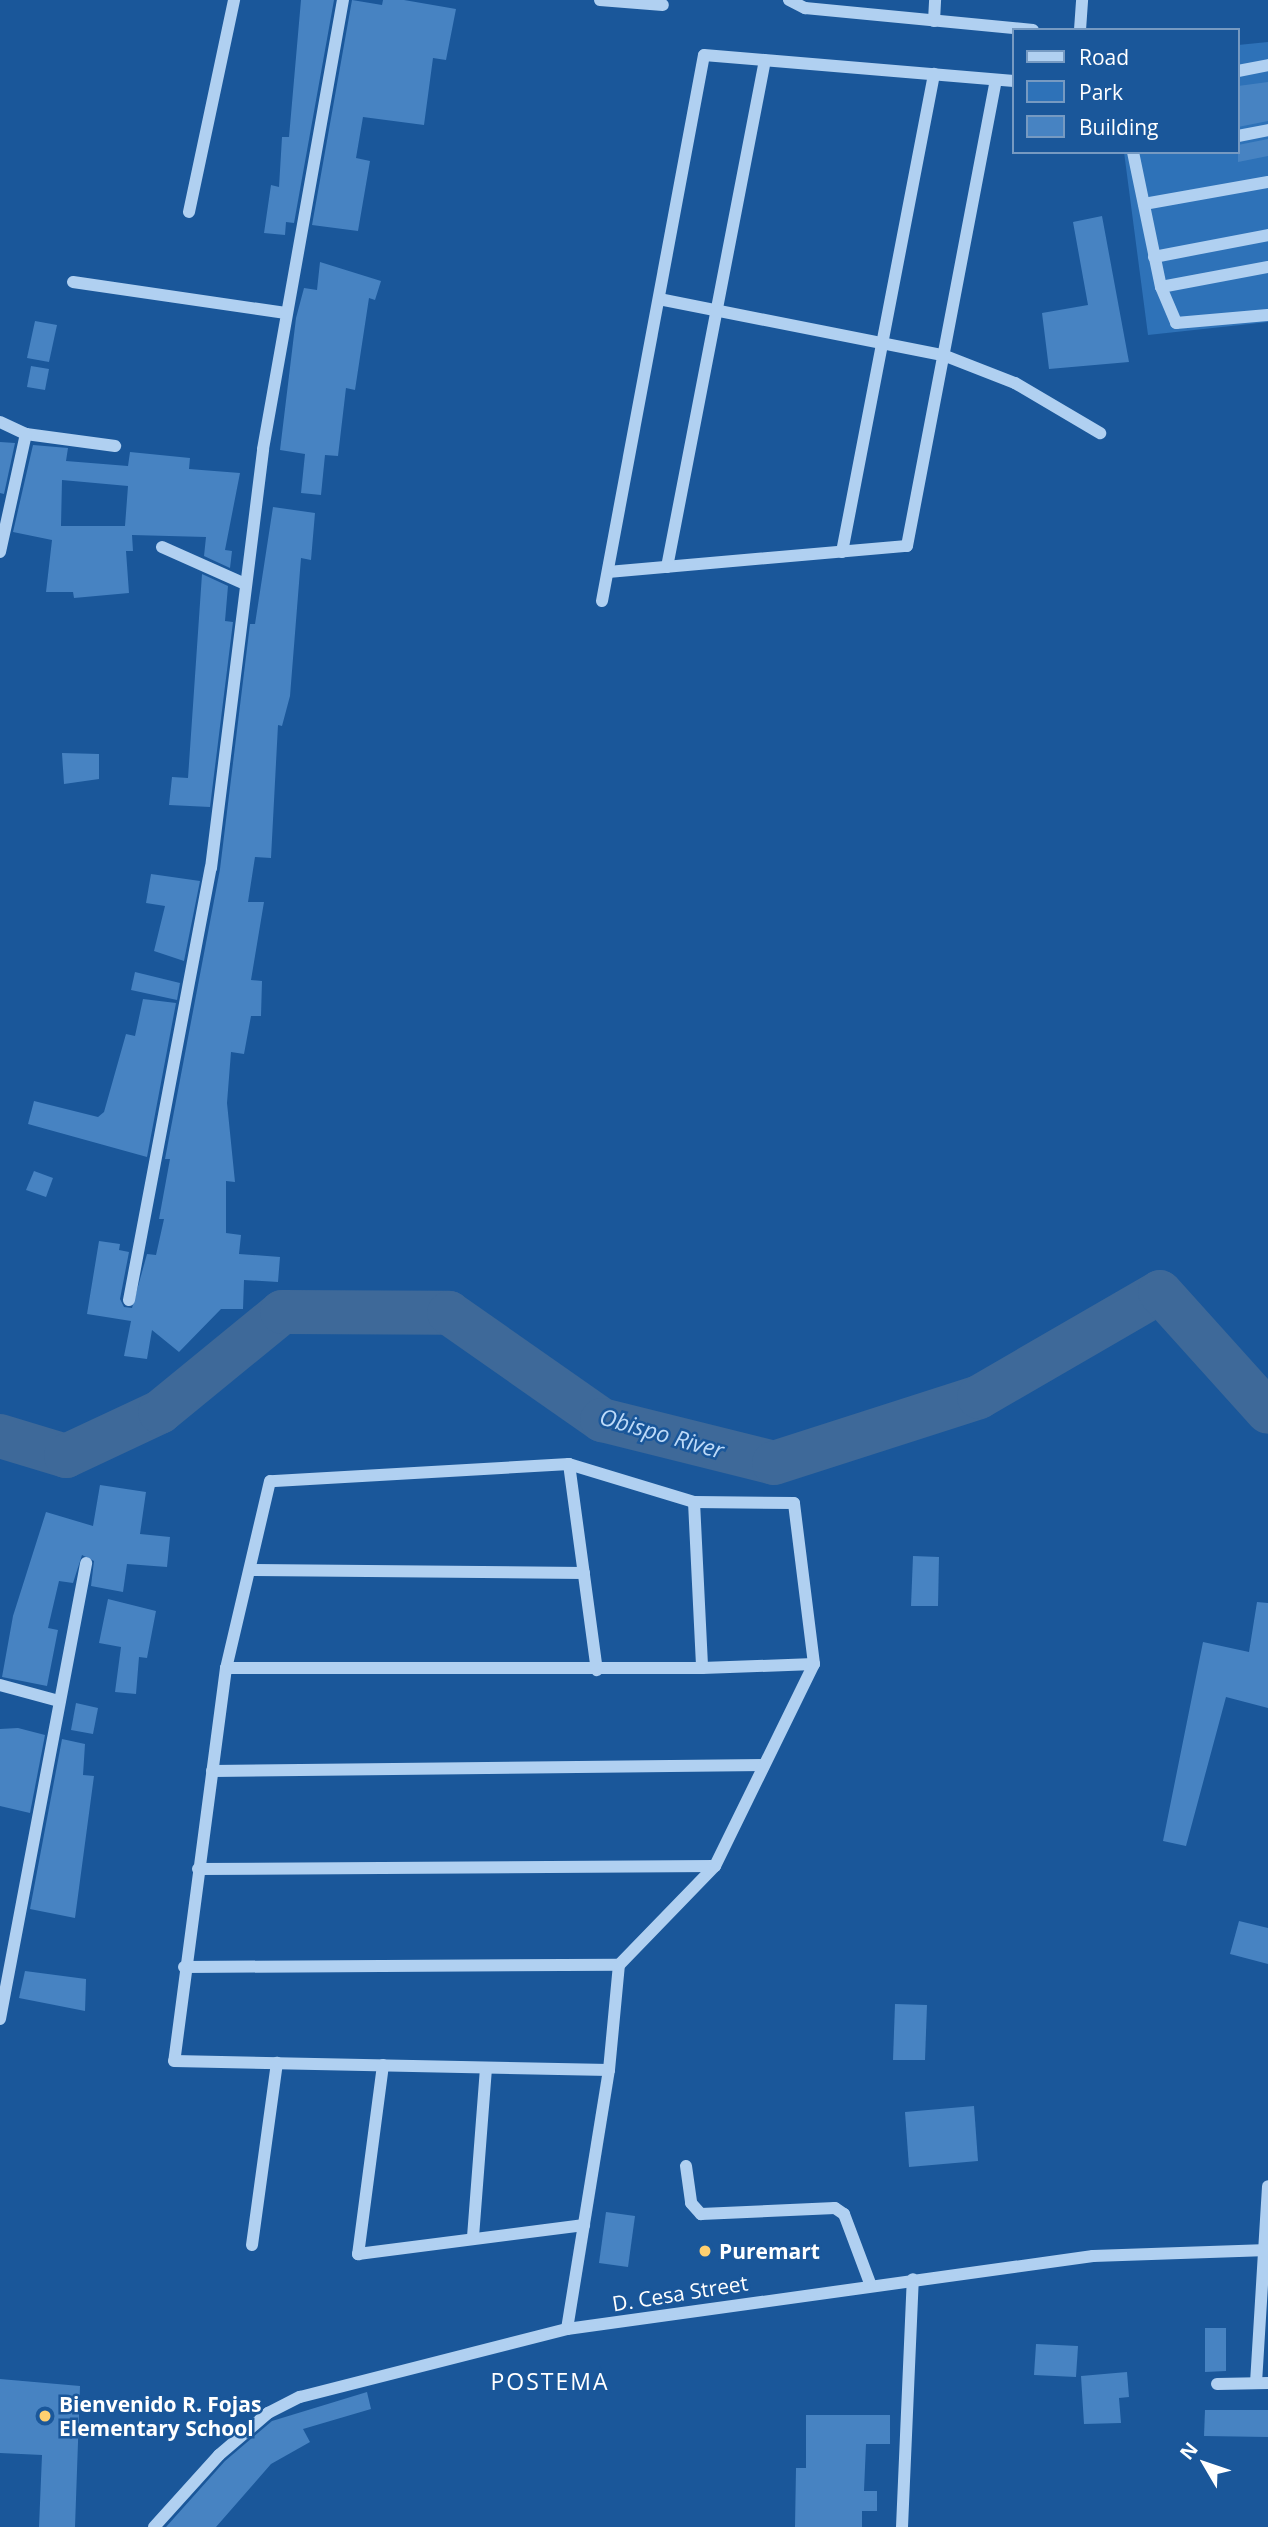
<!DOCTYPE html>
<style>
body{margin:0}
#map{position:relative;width:1268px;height:2527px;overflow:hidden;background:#1a579a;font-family:"Open Sans",sans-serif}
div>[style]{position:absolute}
.green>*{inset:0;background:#2e72b8}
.river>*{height:44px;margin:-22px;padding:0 22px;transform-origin:22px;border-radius:22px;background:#3e6999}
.building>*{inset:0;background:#4783c2}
.minor>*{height:12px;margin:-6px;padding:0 6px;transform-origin:6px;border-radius:6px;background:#b0d0f1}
.dots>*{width:19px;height:19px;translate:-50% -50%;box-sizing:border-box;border:4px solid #1a579a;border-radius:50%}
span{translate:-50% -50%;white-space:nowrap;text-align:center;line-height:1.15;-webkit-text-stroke:5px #1a579a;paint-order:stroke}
.poi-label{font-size:21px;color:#fff;font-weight:700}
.left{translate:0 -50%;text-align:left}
.street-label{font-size:21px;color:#fff}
.water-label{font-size:23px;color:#bddaf8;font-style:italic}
.neighbourhood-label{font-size:23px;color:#fff;letter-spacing:2px}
.legend{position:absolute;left:1012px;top:28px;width:228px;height:126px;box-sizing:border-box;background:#1a579a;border:2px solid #769ac2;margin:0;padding:9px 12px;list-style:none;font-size:21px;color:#fff}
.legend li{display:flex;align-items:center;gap:14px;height:35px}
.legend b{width:35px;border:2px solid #769ac2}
.north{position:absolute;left:1170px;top:2429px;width:70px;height:70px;-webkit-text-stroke:5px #1a579a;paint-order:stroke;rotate:309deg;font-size:19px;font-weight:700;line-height:28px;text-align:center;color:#fff}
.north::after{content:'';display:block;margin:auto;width:24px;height:32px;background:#fff;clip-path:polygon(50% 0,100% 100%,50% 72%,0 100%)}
</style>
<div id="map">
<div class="green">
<div style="clip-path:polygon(1268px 42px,1268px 322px,1148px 335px,1124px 152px,1238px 152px,1238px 45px)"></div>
</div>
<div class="river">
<div style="left:0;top:1436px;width:69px;rotate:16.9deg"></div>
<div style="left:66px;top:1456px;width:104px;rotate:-25.1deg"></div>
<div style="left:160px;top:1412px;width:158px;rotate:-39.3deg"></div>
<div style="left:282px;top:1312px;width:167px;rotate:0.3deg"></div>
<div style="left:449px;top:1313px;width:187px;rotate:35deg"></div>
<div style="left:602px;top:1420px;width:177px;rotate:14deg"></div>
<div style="left:774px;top:1463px;width:215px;rotate:-17.8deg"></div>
<div style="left:979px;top:1397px;width:209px;rotate:-30.1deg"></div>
<div style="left:1160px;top:1292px;width:161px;rotate:48deg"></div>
</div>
<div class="building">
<div style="clip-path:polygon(301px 0,334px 0,294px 223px,286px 222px,285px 235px,264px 233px,271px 185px,279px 187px,282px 137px,289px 137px)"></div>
<div style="clip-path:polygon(352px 0,382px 5px,383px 0,404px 0,456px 9px,446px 60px,433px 58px,424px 125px,363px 117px,356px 158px,370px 161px,358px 231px,312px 225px)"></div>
<div style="clip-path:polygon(1268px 82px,1268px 121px,1238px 127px,1238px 86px)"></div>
<div style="clip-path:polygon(1268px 139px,1268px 156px,1238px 162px,1238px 145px)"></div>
<div style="clip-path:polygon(1102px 216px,1129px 362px,1049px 369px,1042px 313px,1088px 305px,1073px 222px)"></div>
<div style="clip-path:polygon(320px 262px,381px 281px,375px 300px,369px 298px,355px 390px,346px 388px,338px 456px,325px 455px,321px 495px,301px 493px,305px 454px,280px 450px,296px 318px,304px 288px,317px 290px)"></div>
<div style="clip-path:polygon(35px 321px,57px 325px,49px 362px,27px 358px)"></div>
<div style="clip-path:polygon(31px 366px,49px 369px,45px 390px,27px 387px)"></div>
<div style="clip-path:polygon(0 442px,15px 443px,4px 494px,0 493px)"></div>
<div style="clip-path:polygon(evenodd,33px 445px,68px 448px,66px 461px,128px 466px,130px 452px,190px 458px,189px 469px,240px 473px,225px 550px,232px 551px,230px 568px,204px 556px,206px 537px,132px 535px,133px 551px,126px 551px,129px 593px,74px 598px,73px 592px,46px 592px,52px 540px,13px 532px,33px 445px,62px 480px,128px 486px,125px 526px,61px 526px,62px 480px)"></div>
<div style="clip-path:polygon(273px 507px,315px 513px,311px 560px,301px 558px,290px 696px,282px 726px,278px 725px,271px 858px,255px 857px,248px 902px,264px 902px,251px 980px,262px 981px,261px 1016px,251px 1016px,244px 1054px,231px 1052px,227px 1103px,235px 1182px,226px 1181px,226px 1233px,241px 1235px,239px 1254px,280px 1257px,278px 1282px,244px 1280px,243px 1309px,221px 1309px,179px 1352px,152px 1330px,147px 1359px,124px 1356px,131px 1321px,87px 1314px,99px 1241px,120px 1244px,119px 1250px,129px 1252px,120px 1299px,124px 1307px,132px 1308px,147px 1254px,156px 1255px,164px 1219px,159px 1219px,170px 1159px,165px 1159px,220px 869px,250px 624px,255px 624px)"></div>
<div style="clip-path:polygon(202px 574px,228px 586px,225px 621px,233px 622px,210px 807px,169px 805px,172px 777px,188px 778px)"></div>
<div style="clip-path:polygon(62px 753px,99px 754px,99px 779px,64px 784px)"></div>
<div style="clip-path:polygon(151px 874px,200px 881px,184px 961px,154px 951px,165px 906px,146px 903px)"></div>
<div style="clip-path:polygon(135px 972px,180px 983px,177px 1000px,131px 990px)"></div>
<div style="clip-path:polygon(143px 999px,176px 1003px,147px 1157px,28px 1124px,34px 1101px,98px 1117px,104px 1112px,126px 1034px,135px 1036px)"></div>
<div style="clip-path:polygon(34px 1171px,53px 1178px,46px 1197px,26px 1190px)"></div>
<div style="clip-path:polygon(100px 1485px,146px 1492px,140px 1534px,170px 1537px,167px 1567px,127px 1564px,123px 1592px,91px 1586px,94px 1561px,82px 1555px,73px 1583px,59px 1581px,48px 1628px,58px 1630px,47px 1686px,2px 1677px,13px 1616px,46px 1512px,93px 1526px)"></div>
<div style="clip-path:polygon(913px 1556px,939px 1557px,938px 1606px,911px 1606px)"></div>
<div style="clip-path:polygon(108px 1599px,156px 1611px,147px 1658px,139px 1657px,136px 1694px,115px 1692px,121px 1647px,99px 1643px)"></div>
<div style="clip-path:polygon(1257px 1602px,1268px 1603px,1268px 1708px,1226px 1697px,1186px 1846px,1163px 1841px,1203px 1642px,1249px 1652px)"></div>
<div style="clip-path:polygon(76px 1703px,98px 1708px,93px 1734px,71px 1730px)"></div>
<div style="clip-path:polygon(18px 1728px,45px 1735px,30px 1813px,0 1806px,0 1729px)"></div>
<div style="clip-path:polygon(62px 1739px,85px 1744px,83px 1775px,94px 1776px,75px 1918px,30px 1909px)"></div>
<div style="clip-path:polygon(1239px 1921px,1268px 1928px,1268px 1964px,1230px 1954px)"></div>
<div style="clip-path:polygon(25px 1971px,86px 1979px,85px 2011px,19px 1998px)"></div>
<div style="clip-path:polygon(895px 2004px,927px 2005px,925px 2060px,893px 2060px)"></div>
<div style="clip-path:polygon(974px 2106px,978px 2161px,909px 2167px,905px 2112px)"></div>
<div style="clip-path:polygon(606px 2212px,635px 2216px,628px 2267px,599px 2263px)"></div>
<div style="clip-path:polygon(1205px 2328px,1226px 2328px,1226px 2371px,1205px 2372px)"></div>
<div style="clip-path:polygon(1036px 2344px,1078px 2346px,1076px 2377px,1034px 2375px)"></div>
<div style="clip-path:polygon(1127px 2372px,1129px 2397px,1119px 2398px,1121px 2423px,1084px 2424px,1081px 2376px)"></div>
<div style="clip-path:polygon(0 2379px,80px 2386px,75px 2527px,39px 2527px,42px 2455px,0 2453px)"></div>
<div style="clip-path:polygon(367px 2392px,371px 2409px,303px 2429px,310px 2442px,271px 2464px,216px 2527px,166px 2527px,225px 2461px,272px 2421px)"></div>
<div style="clip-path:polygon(1205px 2410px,1268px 2410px,1268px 2437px,1204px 2436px)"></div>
<div style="clip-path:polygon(806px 2415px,890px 2415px,890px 2444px,866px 2444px,864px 2491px,877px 2491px,877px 2511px,862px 2511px,862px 2527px,795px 2527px,796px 2468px,806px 2468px)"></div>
</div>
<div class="minor">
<div style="left:600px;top:0;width:63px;rotate:4.5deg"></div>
<div style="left:789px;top:0;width:18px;rotate:27deg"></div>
<div style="left:805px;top:8px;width:229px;rotate:5.5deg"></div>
<div style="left:934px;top:21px;width:21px;rotate:-87deg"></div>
<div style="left:1080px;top:30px;width:30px;rotate:-86deg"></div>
<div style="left:1238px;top:71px;width:31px;rotate:-11deg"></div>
<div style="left:1238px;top:136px;width:31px;rotate:-11deg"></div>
<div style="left:1133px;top:152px;width:138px;rotate:78.3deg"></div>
<div style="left:1161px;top:287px;width:39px;rotate:67deg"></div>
<div style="left:1176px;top:323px;width:92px;rotate:-5deg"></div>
<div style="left:1144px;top:204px;width:126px;rotate:-10.1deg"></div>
<div style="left:189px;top:212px;width:217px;rotate:-78deg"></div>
<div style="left:1154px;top:257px;width:116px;rotate:-10.9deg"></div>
<div style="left:73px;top:282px;width:215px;rotate:8.3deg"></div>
<div style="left:1161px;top:287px;width:109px;rotate:-10.6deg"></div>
<div style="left:659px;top:299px;width:289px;rotate:11.2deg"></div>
<div style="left:943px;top:355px;width:77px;rotate:21.3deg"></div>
<div style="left:1015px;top:383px;width:99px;rotate:30.5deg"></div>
<div style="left:0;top:422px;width:29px;rotate:25deg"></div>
<div style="left:26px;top:434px;width:90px;rotate:7.7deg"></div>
<div style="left:162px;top:547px;width:91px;rotate:24deg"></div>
<div style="left:0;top:552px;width:121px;rotate:-77.6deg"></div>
<div style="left:842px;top:552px;width:487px;rotate:-79.1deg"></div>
<div style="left:667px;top:567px;width:516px;rotate:-79.06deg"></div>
<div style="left:608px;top:572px;width:300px;rotate:-5deg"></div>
<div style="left:907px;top:546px;width:474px;rotate:-79.2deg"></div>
<div style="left:602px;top:601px;width:555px;rotate:-79.42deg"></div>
<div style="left:704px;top:55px;width:311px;rotate:4.8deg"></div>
<div style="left:129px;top:1300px;width:440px;rotate:-79.3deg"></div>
<div style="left:211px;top:868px;width:422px;rotate:-82.9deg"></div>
<div style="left:263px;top:449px;width:456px;rotate:-79.9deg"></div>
<div style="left:569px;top:1464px;width:299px;rotate:176.7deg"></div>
<div style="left:270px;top:1481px;width:192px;rotate:103.2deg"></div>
<div style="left:226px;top:1668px;width:396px;rotate:97.5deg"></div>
<div style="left:174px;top:2061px;width:435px;rotate:1.2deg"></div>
<div style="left:694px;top:1502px;width:166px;rotate:87.2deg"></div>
<div style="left:702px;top:1668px;width:112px;rotate:-2deg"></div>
<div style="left:250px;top:1570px;width:334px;rotate:0.5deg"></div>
<div style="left:226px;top:1668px;width:476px"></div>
<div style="left:0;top:1685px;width:61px;rotate:15.2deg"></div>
<div style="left:212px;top:1771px;width:552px;rotate:-0.62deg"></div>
<div style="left:198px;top:1869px;width:517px;rotate:-0.33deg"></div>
<div style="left:184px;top:1967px;width:435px;rotate:-0.3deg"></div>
<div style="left:0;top:2019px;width:464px;rotate:-79.3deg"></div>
<div style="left:383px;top:2065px;width:191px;rotate:97.5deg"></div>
<div style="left:358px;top:2254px;width:228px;rotate:-7.3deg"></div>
<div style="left:686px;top:2166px;width:37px;rotate:82deg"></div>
<div style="left:691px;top:2203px;width:15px;rotate:48deg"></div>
<div style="left:701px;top:2214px;width:134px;rotate:-2.6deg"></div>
<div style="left:835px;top:2208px;width:11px;rotate:34deg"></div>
<div style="left:844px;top:2214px;width:74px;rotate:69.4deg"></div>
<div style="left:473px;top:2237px;width:169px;rotate:-85.6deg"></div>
<div style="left:252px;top:2245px;width:184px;rotate:-82.2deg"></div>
<div style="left:567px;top:2329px;width:262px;rotate:-80.8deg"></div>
<div style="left:609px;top:2070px;width:105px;rotate:-84.6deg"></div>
<div style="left:619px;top:1965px;width:138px;rotate:-45.9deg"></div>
<div style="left:715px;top:1866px;width:225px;rotate:-63.9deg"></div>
<div style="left:814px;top:1664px;width:162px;rotate:-97.1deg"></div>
<div style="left:794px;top:1503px;width:100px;rotate:-179.4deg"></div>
<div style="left:694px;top:1502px;width:131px;rotate:-163.1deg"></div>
<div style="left:569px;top:1464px;width:208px;rotate:82.3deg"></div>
<div style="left:1256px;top:2383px;width:197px;rotate:-86.5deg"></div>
<div style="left:1217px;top:2384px;width:51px;rotate:-1.1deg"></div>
<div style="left:154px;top:2527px;width:97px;rotate:-47.9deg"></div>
<div style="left:219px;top:2455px;width:65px;rotate:-40.6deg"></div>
<div style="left:268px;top:2413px;width:36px;rotate:-27deg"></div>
<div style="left:300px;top:2397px;width:276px;rotate:-14.3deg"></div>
<div style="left:567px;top:2329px;width:531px;rotate:-7.9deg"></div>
<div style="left:1093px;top:2256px;width:175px;rotate:-2deg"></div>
<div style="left:902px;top:2527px;width:248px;rotate:-87.5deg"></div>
</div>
<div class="dots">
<div style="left:705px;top:2251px;background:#ffd070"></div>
<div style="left:45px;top:2416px;background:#ffd070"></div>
</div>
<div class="poi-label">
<span class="left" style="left:719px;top:2251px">Puremart</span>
<span class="left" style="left:59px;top:2416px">Bienvenido R. Fojas<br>Elementary School</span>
</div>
<div class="street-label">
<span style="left:680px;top:2293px;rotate:-9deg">D. Cesa Street</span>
</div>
<div class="water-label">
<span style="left:662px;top:1433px;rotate:16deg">Obispo River</span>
</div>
<div class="neighbourhood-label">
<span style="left:550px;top:2381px">POSTEMA</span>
</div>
<ul class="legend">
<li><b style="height:9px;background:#b0d0f1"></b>Road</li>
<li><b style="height:19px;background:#2e72b8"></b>Park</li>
<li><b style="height:19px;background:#4783c2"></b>Building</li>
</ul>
<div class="north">N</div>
</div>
